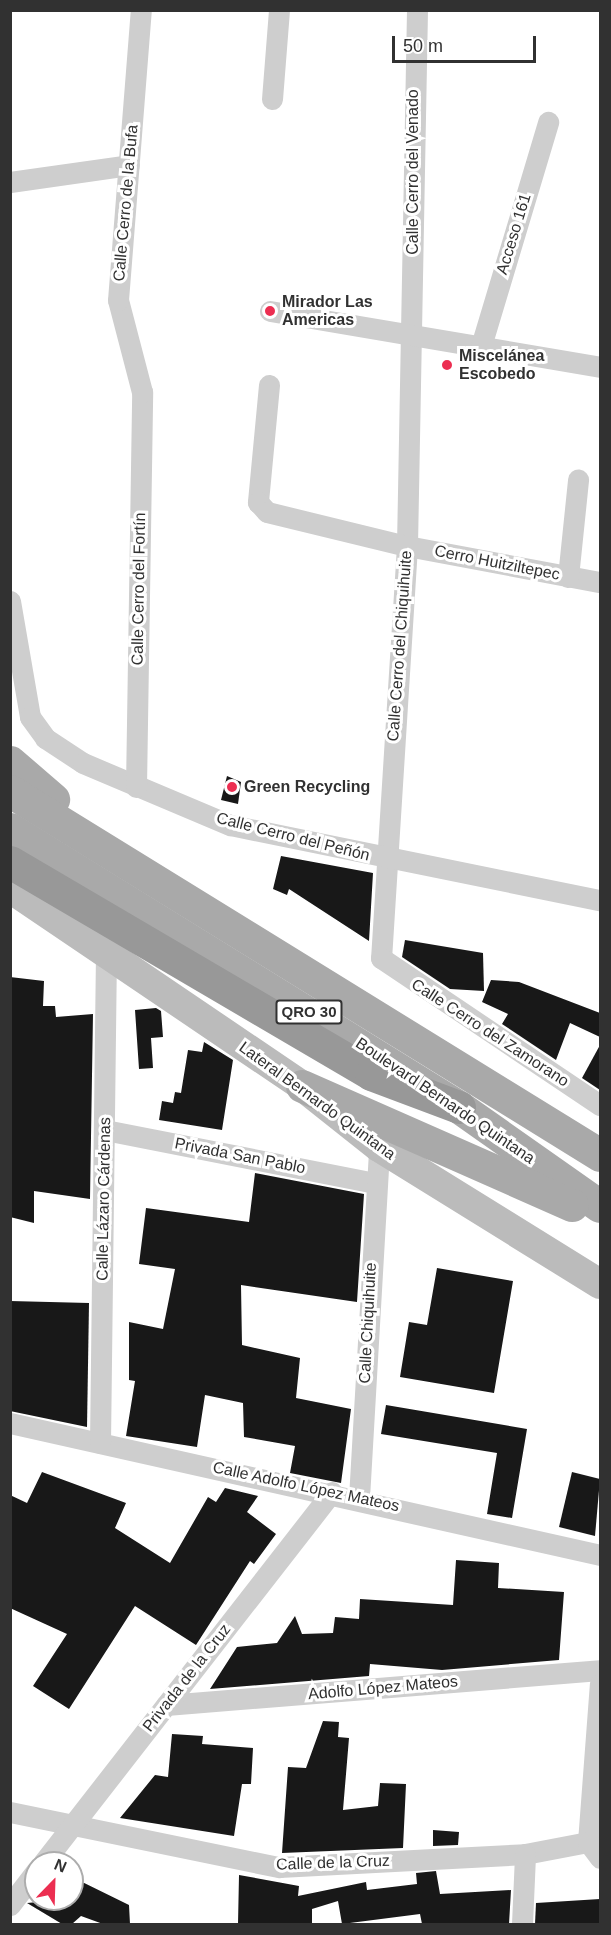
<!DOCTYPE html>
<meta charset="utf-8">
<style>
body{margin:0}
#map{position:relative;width:611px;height:1935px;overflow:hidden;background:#fff;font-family:Helvetica,sans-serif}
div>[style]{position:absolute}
.building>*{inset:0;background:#181818}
.street>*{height:21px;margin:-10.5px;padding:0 10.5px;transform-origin:10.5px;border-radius:10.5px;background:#cecece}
.secondary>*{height:30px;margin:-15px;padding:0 15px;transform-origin:15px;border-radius:15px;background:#bbb}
.primary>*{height:33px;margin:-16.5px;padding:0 16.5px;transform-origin:16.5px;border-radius:16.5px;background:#a9a9a9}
.highway>*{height:33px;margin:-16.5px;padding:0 16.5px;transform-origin:16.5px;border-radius:16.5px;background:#989898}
.dots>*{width:16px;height:16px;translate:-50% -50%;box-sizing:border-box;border:3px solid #fff;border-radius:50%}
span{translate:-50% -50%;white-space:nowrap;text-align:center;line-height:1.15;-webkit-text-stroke:6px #fff;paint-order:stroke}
.shield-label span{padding:2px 4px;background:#fff;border:2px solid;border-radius:4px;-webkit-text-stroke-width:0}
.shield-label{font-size:15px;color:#313131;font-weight:700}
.street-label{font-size:16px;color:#313131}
.poi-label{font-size:16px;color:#313131;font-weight:700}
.left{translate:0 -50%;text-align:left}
.frame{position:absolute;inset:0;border:12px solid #313131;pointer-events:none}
.north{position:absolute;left:24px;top:1851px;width:60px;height:60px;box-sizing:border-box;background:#fff;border:2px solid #adadad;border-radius:50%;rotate:23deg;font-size:16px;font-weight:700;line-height:24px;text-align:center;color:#313131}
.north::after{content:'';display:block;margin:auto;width:21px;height:27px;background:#ec2e51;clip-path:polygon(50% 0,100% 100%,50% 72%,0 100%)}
.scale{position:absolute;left:392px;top:36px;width:144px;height:27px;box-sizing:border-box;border:3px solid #313131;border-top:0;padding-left:8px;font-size:18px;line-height:21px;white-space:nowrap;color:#313131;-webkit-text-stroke:4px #fff;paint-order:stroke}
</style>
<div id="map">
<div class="building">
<div style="clip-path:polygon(227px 776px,241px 782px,238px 804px,221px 800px)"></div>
<div style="clip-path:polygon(281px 856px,373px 873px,369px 941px,289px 889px,287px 895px,273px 889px)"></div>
<div style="clip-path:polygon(405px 940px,483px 953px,484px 991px,450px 989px,402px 957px)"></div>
<div style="clip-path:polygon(10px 977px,44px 981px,43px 1006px,55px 1006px,56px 1017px,93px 1014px,90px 1199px,34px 1191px,34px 1223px,10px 1217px)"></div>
<div style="clip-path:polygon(491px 980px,519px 982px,600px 1013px,600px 1037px,570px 1023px,556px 1060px,502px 1024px,508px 1014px,482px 1002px)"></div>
<div style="clip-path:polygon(156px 1008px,161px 1011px,163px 1037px,151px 1038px,153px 1068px,139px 1069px,135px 1010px)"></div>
<div style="clip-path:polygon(204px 1042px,233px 1060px,222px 1130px,159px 1120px,162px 1101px,173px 1103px,175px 1092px,181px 1093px,188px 1050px,202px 1052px)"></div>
<div style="clip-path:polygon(600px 1045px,600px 1090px,582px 1078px)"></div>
<div style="clip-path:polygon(255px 1173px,364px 1194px,357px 1302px,241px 1285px,242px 1345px,300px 1358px,296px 1398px,351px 1409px,341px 1483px,290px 1473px,295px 1446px,244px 1437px,243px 1403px,205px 1395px,197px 1447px,126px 1436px,135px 1381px,129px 1380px,129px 1322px,163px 1329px,175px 1269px,139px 1264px,146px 1208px,249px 1222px)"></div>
<div style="clip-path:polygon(437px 1268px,513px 1281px,494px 1393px,400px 1377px,409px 1322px,427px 1325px)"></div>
<div style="clip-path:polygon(10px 1301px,89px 1303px,87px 1427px,10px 1411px)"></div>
<div style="clip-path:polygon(386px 1405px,527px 1429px,512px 1518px,487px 1514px,497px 1453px,381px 1434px)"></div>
<div style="clip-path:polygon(42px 1472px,126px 1503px,115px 1528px,170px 1563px,208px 1497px,216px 1502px,225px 1488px,258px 1496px,247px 1512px,276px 1534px,254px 1564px,250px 1561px,196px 1645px,135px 1606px,69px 1709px,33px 1686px,67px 1634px,10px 1608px,10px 1495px,27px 1503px)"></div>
<div style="clip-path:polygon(572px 1472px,600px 1479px,595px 1536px,559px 1527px)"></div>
<div style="clip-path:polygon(456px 1560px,499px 1563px,498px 1588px,564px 1592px,559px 1660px,442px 1670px,370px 1664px,369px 1676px,210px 1689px,237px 1647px,277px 1643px,295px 1616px,302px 1634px,333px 1633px,335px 1617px,359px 1619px,360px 1599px,453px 1605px)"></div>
<div style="clip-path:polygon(323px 1721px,339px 1722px,338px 1737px,349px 1738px,343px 1810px,378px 1806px,380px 1783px,406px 1784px,403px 1848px,282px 1853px,288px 1767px,306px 1768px)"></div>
<div style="clip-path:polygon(172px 1734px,203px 1736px,202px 1744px,253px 1748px,251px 1784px,242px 1784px,234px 1836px,120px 1818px,155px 1775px,168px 1777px)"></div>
<div style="clip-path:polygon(433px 1830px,459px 1832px,458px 1845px,433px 1846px)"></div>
<div style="clip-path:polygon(436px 1871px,440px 1894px,511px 1890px,509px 1924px,422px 1924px,420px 1914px,342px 1924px,338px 1901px,312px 1909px,312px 1924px,238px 1924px,239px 1875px,299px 1886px,298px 1896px,366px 1882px,367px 1890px,417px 1884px,416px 1873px)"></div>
<div style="clip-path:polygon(72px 1877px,129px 1905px,130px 1924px,103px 1924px,81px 1916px,72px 1924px,62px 1924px,27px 1903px,72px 1899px)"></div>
<div style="clip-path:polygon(600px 1899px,600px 1924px,535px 1924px,536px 1903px)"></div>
</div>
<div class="street">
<div style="left:417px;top:10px;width:536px;rotate:91.07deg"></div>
<div style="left:407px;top:546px;width:413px;rotate:93.6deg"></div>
<div style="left:381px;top:958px;width:264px;rotate:33.9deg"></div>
<div style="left:272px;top:99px;width:89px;rotate:-85.5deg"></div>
<div style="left:10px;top:182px;width:120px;rotate:-8.1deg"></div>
<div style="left:270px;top:311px;width:335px;rotate:9.6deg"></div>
<div style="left:481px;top:346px;width:234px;rotate:-73.3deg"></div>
<div style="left:269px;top:385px;width:118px;rotate:95.4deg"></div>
<div style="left:258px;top:502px;width:13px;rotate:48deg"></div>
<div style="left:267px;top:512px;width:144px;rotate:13.7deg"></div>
<div style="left:407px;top:546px;width:196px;rotate:10.6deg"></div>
<div style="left:568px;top:577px;width:98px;rotate:-84.1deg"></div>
<div style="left:10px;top:601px;width:118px;rotate:80.2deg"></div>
<div style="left:30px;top:717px;width:26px;rotate:54deg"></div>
<div style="left:45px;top:738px;width:45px;rotate:33.3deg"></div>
<div style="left:83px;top:763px;width:160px;rotate:22.9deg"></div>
<div style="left:230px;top:825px;width:378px;rotate:11.5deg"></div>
<div style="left:136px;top:787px;width:395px;rotate:-89.1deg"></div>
<div style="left:142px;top:392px;width:95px;rotate:-104.6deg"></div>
<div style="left:118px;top:300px;width:291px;rotate:-85.5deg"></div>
<div style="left:105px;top:1130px;width:275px;rotate:11.1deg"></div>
<div style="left:10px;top:1423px;width:605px;rotate:12.61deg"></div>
<div style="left:100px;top:1443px;width:487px;rotate:-89.3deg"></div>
<div style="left:359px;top:1498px;width:352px;rotate:-86.7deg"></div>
<div style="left:166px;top:1705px;width:435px;rotate:-4.6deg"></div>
<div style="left:10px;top:1812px;width:275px;rotate:11.6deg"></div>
<div style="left:279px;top:1867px;width:246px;rotate:-3deg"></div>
<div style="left:525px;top:1854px;width:64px;rotate:-10.8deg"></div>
<div style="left:588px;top:1842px;width:159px;rotate:-85.7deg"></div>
<div style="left:588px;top:1842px;width:20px;rotate:53deg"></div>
<div style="left:43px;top:1863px;width:470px;rotate:-52.1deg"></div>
<div style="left:10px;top:1905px;width:43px;rotate:-52.6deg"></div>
<div style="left:522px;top:1924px;width:70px;rotate:-87.5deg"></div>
</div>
<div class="secondary">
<div style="left:10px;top:888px;width:353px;rotate:34.1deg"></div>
<div style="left:302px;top:1086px;width:98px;rotate:38.4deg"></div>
<div style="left:379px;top:1147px;width:260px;rotate:31.8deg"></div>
</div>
<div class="primary">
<div style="left:10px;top:762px;width:57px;rotate:40.7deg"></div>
<div style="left:10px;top:791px;width:693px;rotate:31.67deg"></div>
<div style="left:10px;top:829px;width:528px;rotate:31.76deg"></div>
<div style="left:459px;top:1107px;width:172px;rotate:35.1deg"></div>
<div style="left:302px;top:1086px;width:295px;rotate:23.8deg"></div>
</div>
<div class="highway">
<div style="left:10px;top:862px;width:419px;rotate:30.4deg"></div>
<div style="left:371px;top:1074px;width:94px;rotate:20.6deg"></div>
</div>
<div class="dots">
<div style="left:270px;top:311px;background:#ec2e51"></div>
<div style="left:447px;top:365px;background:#ec2e51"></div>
<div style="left:232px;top:787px;background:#ec2e51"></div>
</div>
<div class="shield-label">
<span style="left:309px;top:1012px">QRO 30</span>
</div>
<div class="street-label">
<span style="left:413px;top:172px;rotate:-90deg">Calle Cerro del Venado</span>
<span style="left:126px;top:203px;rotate:-85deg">Calle Cerro de la Bufa</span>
<span style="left:514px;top:234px;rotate:-73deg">Acceso 161</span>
<span style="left:497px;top:563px;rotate:11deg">Cerro Huitziltepec</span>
<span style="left:139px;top:589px;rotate:-89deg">Calle Cerro del Fortín</span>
<span style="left:400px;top:646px;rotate:-86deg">Calle Cerro del Chiquihuite</span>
<span style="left:293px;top:837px;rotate:14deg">Calle Cerro del Peñón</span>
<span style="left:490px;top:1033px;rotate:33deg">Calle Cerro del Zamorano</span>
<span style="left:317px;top:1101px;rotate:36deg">Lateral Bernardo Quintana</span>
<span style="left:445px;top:1101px;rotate:34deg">Boulevard Bernardo Quintana</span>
<span style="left:240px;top:1156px;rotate:11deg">Privada San Pablo</span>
<span style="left:104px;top:1199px;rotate:-89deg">Calle Lázaro Cárdenas</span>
<span style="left:368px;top:1323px;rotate:-87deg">Calle Chiquihuite</span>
<span style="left:306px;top:1487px;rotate:12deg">Calle Adolfo López Mateos</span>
<span style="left:187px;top:1678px;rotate:-52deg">Privada de la Cruz</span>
<span style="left:383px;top:1688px;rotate:-5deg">Adolfo López Mateos</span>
<span style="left:333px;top:1863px;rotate:-2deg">Calle de la Cruz</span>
</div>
<div class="poi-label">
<span class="left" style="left:282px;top:311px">Mirador Las<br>Americas</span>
<span class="left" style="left:459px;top:365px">Miscelánea<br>Escobedo</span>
<span class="left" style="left:244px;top:787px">Green Recycling</span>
</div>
<div class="frame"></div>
<div class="north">N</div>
<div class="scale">50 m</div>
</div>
